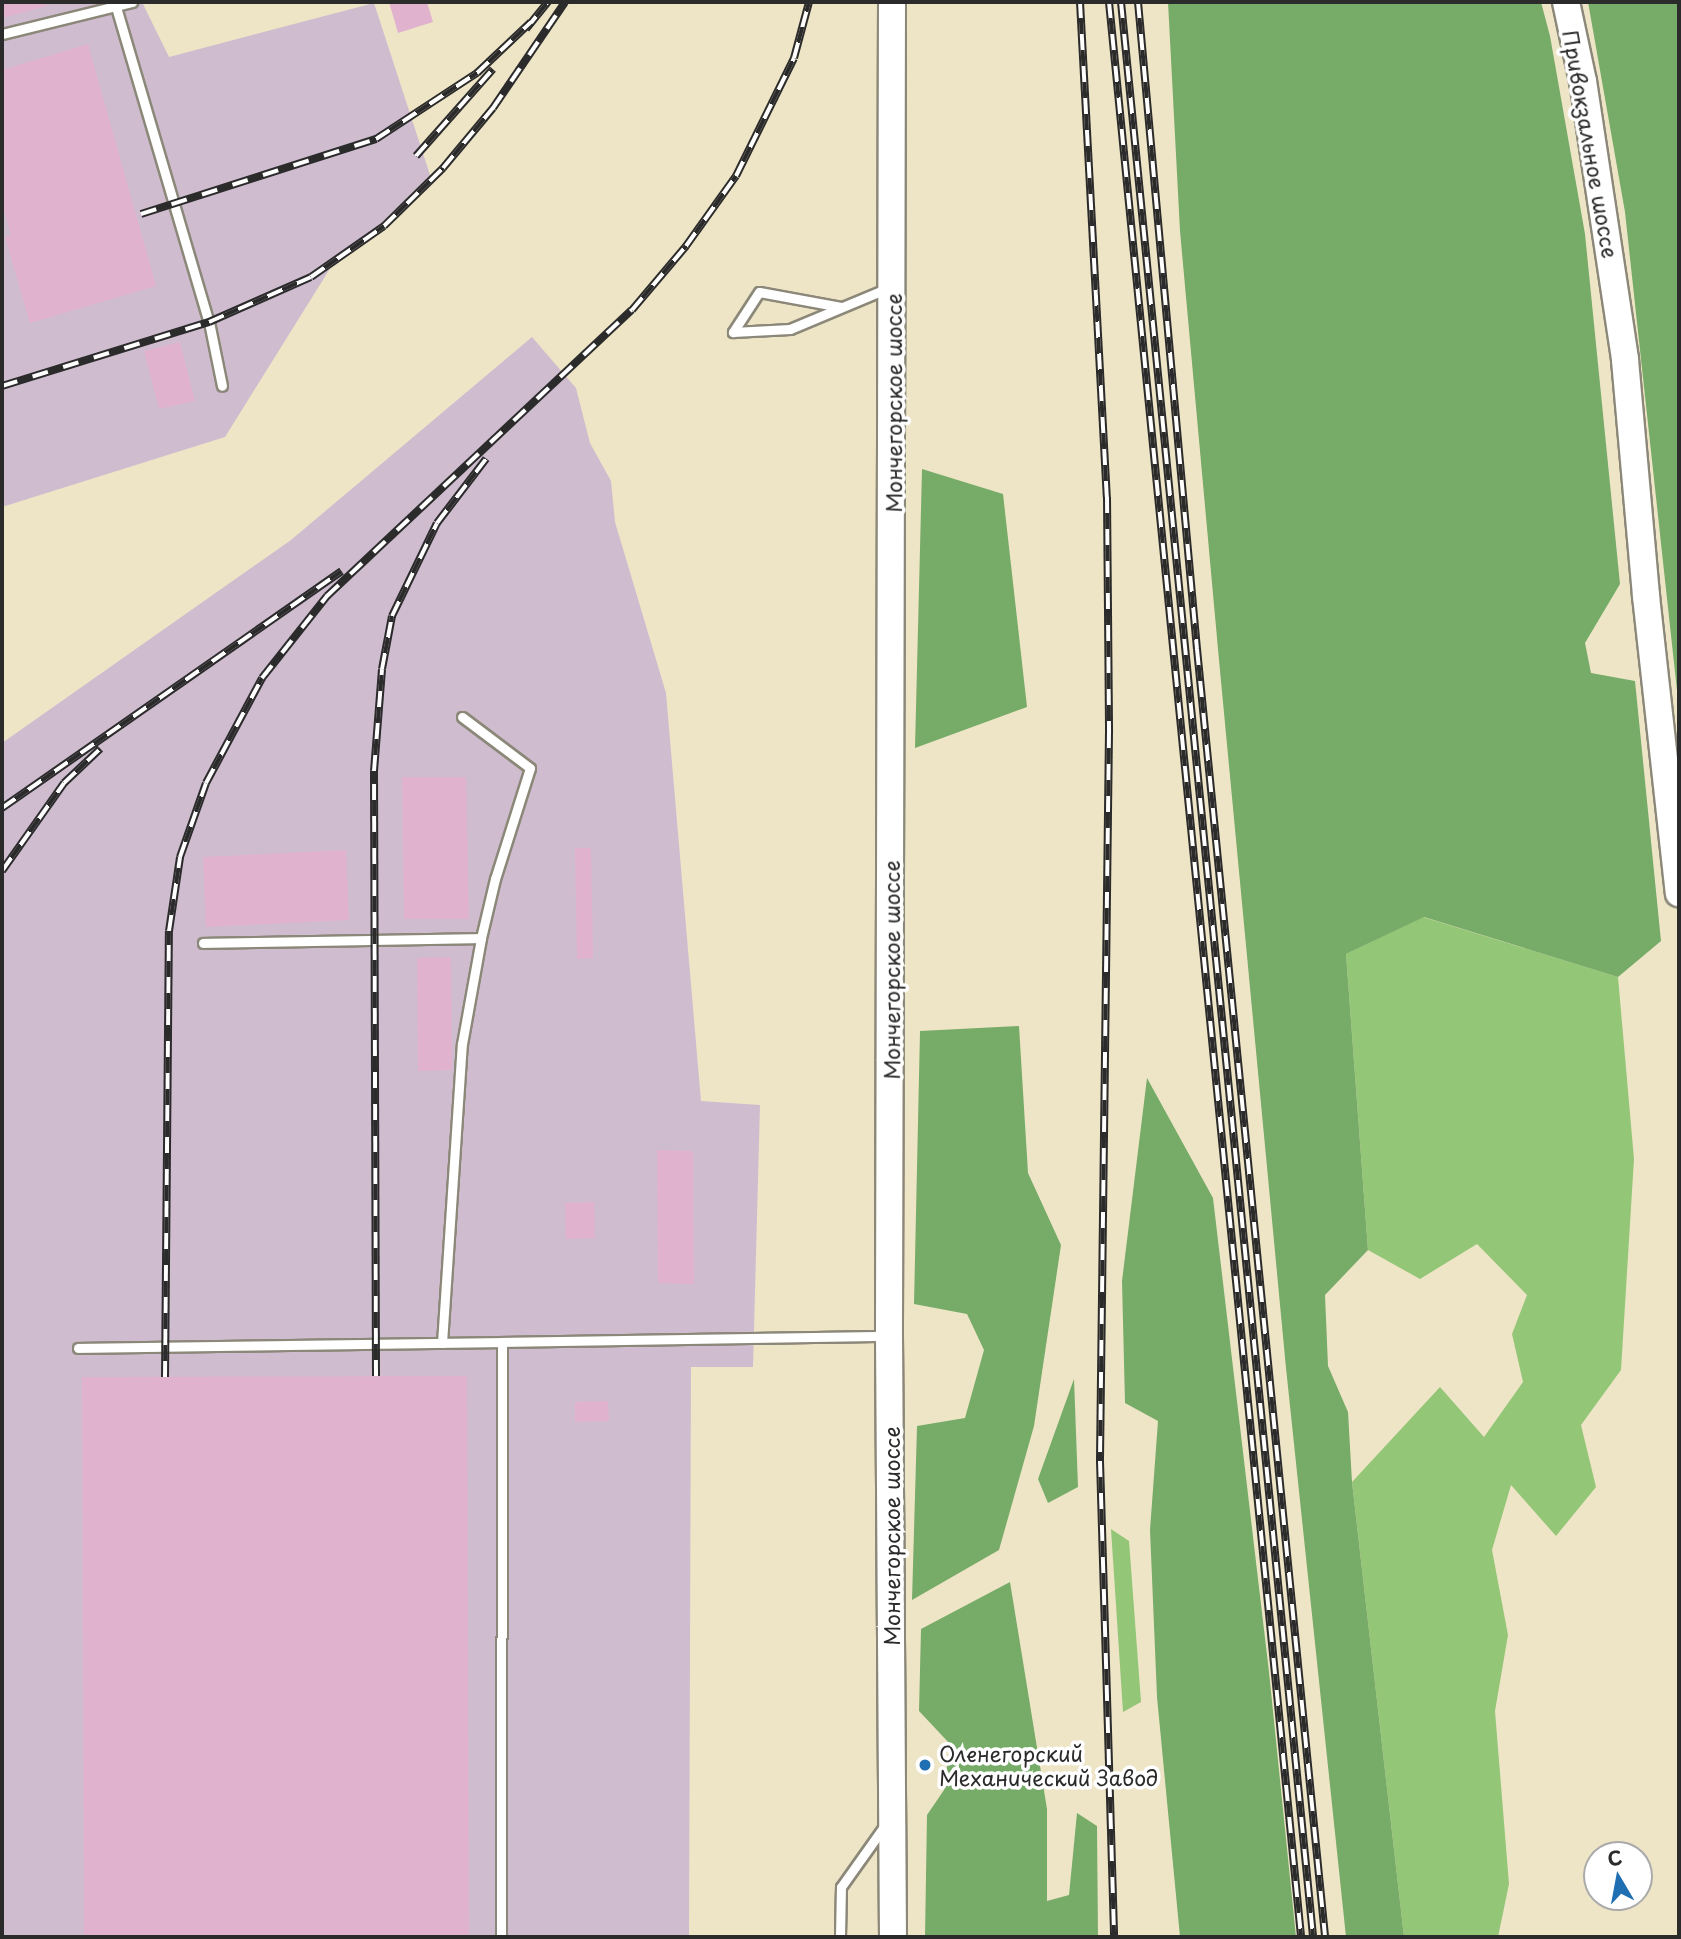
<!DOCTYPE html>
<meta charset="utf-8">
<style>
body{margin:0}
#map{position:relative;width:1681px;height:1939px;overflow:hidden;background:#eee5c7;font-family:"Playpen Sans",sans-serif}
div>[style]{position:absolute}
.industrial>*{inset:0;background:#cfbdcf}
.green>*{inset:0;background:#94c677}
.forest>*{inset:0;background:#77ab68}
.building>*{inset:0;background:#e1b2ce}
.roads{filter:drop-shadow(2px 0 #8c8879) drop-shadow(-2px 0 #8c8879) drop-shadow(0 2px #8c8879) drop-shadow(0 -2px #8c8879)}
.lane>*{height:9px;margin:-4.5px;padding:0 4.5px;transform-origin:4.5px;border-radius:4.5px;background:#fff}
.secondary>*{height:26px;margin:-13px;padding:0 13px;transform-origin:13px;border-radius:13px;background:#fff}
.rail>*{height:8px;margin-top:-4px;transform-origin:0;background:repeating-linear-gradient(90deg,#fff 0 16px,#2b2b2b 0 32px);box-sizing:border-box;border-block:2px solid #2b2b2b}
.dots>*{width:19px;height:19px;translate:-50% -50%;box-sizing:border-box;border:4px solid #fff;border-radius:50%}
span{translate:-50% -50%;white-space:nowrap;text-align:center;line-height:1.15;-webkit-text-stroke:7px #fff;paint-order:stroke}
.street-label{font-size:21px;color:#2b2b2b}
.poi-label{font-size:21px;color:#2b2b2b}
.left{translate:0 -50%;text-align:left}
.frame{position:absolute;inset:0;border:4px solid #2b2b2b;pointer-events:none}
.north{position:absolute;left:1583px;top:1841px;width:70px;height:70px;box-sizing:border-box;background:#fff;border:2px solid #aaa;border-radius:50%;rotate:350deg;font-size:19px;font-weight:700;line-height:28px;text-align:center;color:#2b2b2b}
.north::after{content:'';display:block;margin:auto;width:24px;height:32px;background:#1f6fb2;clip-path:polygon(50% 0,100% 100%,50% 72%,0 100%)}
</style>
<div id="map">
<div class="industrial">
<div style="clip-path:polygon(2px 2px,142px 2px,169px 57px,374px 3px,432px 181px,331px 267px,225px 437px,2px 507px)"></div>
<div style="clip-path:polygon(532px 337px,576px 388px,590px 443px,611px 481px,615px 522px,666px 693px,701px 1101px,760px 1105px,753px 1367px,691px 1367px,689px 1937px,2px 1937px,2px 743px,291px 540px)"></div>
</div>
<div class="green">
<div style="clip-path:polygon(1423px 917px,1618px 977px,1634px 1159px,1621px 1370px,1581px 1425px,1596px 1487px,1556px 1536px,1511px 1485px,1492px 1550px,1508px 1635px,1495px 1711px,1509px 1884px,1498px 1937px,1404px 1937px,1352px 1482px,1440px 1387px,1484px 1437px,1523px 1382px,1512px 1334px,1527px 1295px,1477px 1244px,1420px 1279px,1368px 1250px,1346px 954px)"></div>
<div style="clip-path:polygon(1111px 1529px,1129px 1541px,1141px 1702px,1123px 1712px)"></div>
</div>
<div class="forest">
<div style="clip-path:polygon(1168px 2px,1541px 2px,1550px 36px,1585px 234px,1620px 584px,1585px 643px,1591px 673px,1635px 681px,1661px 941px,1618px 977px,1424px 917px,1346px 954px,1368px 1250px,1325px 1295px,1328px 1366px,1348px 1412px,1352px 1482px,1404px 1937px,1346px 1937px,1286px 1368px,1219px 660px,1180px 231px)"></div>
<div style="clip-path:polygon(1588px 2px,1679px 2px,1679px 709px,1625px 212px)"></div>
<div style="clip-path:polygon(922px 469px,1003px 494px,1027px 707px,915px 748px)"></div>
<div style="clip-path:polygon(1019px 1026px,1028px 1173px,1061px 1245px,1034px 1426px,999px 1550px,912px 1600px,917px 1426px,965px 1418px,984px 1350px,967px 1314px,914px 1304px,920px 1031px)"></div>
<div style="clip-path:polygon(1147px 1078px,1213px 1198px,1269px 1672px,1296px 1937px,1180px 1937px,1157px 1697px,1150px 1530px,1158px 1421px,1125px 1403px,1122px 1281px)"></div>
<div style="clip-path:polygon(1074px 1379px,1078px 1487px,1048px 1503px,1038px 1479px)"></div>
<div style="clip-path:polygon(1010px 1582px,1047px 1809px,1047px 1901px,1069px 1895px,1077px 1813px,1097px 1826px,1098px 1937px,925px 1937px,927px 1815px,944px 1790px,950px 1744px,919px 1711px,921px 1629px)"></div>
</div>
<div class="building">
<div style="clip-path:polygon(2px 2px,47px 2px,47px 6px,2px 18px)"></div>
<div style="clip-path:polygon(389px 2px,427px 2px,433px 22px,398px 33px)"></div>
<div style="clip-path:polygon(88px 44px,156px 286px,30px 323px,5px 237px,11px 235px,2px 203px,2px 70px)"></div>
<div style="clip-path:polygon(180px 342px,195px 401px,159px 409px,144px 351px)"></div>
<div style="clip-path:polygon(402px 777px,466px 777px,469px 919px,404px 919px)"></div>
<div style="clip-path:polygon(575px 848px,591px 848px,593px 958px,577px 959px)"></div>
<div style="clip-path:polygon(346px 850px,349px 920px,206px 927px,203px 857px)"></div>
<div style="clip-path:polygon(451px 957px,452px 1070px,418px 1071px,417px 958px)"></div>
<div style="clip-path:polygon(657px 1150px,693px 1151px,694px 1284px,658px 1283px)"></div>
<div style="clip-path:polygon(594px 1202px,595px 1238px,566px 1239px,565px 1203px)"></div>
<div style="clip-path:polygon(467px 1376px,469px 1937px,84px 1937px,82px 1377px)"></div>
<div style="clip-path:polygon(608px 1401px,609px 1421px,575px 1422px,575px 1402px)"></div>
</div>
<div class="roads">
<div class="lane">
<div style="left:116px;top:7px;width:328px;rotate:73.6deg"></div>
<div style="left:209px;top:322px;width:65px;rotate:78.5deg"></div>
<div style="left:2px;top:34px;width:134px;rotate:-13.8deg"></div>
<div style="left:841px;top:307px;width:83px;rotate:-169.6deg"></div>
<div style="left:759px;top:292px;width:48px;rotate:123deg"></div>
<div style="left:733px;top:332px;width:57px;rotate:-3deg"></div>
<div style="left:790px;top:329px;width:106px;rotate:-22.7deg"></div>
<div style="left:203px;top:943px;width:278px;rotate:-1deg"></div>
<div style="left:442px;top:1343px;width:300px;rotate:-86.2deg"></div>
<div style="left:462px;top:1044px;width:108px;rotate:-79.8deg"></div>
<div style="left:481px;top:938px;width:61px;rotate:-76.7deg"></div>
<div style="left:495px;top:879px;width:116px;rotate:-72.5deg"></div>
<div style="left:530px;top:768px;width:85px;rotate:-143.1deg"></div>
<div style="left:78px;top:1348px;width:424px;rotate:-0.8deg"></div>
<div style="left:501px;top:1937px;width:595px;rotate:-89.9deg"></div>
<div style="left:502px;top:1342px;width:386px;rotate:-0.9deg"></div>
<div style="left:840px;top:1937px;width:50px;rotate:-88.9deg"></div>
<div style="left:841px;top:1887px;width:76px;rotate:-54.6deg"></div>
</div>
<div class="secondary">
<div style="left:892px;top:2px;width:1334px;rotate:90.13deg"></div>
<div style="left:889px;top:1336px;width:601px;rotate:89.62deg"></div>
<div style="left:1566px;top:2px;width:81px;rotate:77.9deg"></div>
<div style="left:1583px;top:81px;width:282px;rotate:81.4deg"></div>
<div style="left:1625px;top:360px;width:237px;rotate:84.9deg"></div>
<div style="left:1646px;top:596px;width:299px;rotate:83.7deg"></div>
</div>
</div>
<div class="rail">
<div style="left:1080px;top:2px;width:496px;rotate:86.9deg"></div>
<div style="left:1107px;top:497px;width:235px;rotate:89.5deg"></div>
<div style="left:1109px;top:732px;width:729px;rotate:90.71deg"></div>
<div style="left:1100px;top:1461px;width:476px;rotate:88.3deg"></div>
<div style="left:1109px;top:2px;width:1945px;rotate:84.33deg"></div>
<div style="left:1121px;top:2px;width:1945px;rotate:84.33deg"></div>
<div style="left:1138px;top:2px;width:650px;rotate:84.79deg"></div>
<div style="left:1197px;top:649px;width:1294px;rotate:84.32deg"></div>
<div style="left:526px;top:29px;width:35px;rotate:-51deg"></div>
<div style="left:416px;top:156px;width:116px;rotate:-48.5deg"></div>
<div style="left:141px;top:214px;width:247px;rotate:-17.7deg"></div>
<div style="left:376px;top:139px;width:121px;rotate:-33.2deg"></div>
<div style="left:477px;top:73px;width:74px;rotate:-43.4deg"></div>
<div style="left:2px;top:386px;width:217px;rotate:-17.2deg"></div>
<div style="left:209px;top:322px;width:111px;rotate:-23.8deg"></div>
<div style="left:311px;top:277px;width:89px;rotate:-34.9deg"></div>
<div style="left:384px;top:226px;width:83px;rotate:-44.5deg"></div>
<div style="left:443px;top:168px;width:78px;rotate:-50.2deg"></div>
<div style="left:493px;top:108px;width:128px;rotate:-55.8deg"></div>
<div style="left:2px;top:808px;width:414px;rotate:-34.9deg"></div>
<div style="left:2px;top:871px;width:108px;rotate:-54.8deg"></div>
<div style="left:64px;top:783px;width:50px;rotate:-43.4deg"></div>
<div style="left:376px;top:1376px;width:605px;rotate:-90.19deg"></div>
<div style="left:374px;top:771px;width:102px;rotate:-85.5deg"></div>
<div style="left:382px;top:669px;width:54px;rotate:-79.3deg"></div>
<div style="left:392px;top:616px;width:103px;rotate:-64.2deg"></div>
<div style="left:437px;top:523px;width:81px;rotate:-52.6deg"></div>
<div style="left:165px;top:1377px;width:446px;rotate:-89.5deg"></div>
<div style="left:169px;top:931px;width:75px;rotate:-81.5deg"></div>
<div style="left:180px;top:857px;width:78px;rotate:-70.6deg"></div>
<div style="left:206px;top:783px;width:119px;rotate:-61.9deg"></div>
<div style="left:262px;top:678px;width:105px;rotate:-51.6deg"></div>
<div style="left:327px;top:596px;width:418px;rotate:-43.2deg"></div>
<div style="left:632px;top:310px;width:84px;rotate:-49.8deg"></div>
<div style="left:686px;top:246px;width:86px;rotate:-54.5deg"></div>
<div style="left:736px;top:176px;width:131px;rotate:-63.8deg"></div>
<div style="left:794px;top:58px;width:58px;rotate:-75deg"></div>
</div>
<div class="dots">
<div style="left:925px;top:1765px;background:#1f6fb2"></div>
</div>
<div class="street-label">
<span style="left:1591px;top:144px;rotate:80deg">Привокзальное шоссе</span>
<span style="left:893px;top:403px;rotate:-90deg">Мончегорское шоссе</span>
<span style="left:891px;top:970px;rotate:-90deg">Мончегорское шоссе</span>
<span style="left:891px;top:1536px;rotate:-90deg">Мончегорское шоссе</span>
</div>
<div class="poi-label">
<span class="left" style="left:939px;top:1765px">Оленегорский<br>Механический Завод</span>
</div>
<div class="frame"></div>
<div class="north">С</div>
</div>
